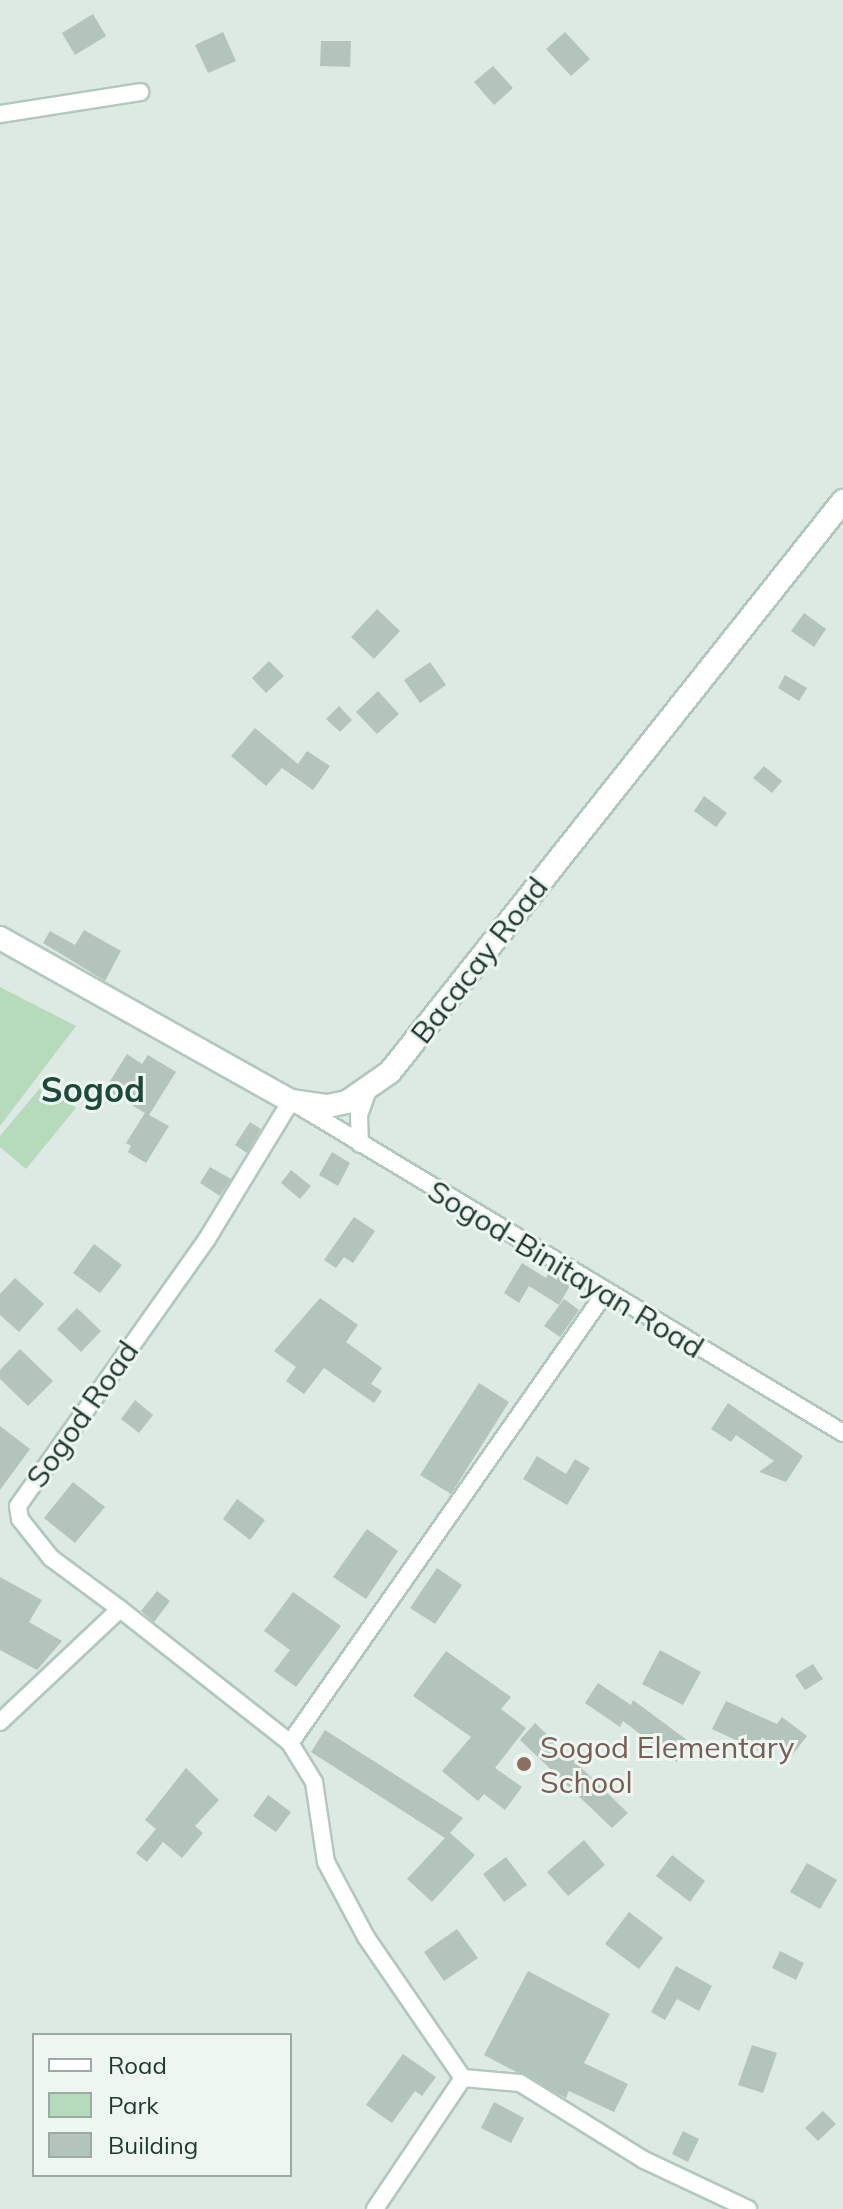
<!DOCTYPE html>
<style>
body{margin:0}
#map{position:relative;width:843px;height:2209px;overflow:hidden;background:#dde9e3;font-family:Mulish,sans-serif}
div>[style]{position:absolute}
.green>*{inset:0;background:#b6dbbc}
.building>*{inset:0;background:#b3c4bb}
.roads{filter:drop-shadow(2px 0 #b1c9bd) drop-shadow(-2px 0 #b1c9bd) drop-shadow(0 2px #b1c9bd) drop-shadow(0 -2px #b1c9bd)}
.minor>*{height:16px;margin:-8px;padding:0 8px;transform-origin:8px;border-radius:8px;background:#fff}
.secondary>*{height:22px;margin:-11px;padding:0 11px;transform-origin:11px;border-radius:11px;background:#fff}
.dots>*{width:22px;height:22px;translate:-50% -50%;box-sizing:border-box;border:4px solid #eef6f1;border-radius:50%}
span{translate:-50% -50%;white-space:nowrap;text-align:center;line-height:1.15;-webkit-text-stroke:6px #eef6f1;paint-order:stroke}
.street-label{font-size:30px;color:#1f382f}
.education-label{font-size:30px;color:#785e54}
.left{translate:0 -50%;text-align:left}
.quarter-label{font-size:34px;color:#1c4a3a;font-weight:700}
.legend{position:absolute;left:32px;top:2033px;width:260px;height:144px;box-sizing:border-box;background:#eef6f1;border:2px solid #9baaa3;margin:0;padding:10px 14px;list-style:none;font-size:24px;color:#1f382f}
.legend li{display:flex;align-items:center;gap:16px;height:40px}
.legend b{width:40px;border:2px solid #9baaa3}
</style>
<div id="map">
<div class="green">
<div style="clip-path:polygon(0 987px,76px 1026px,0 1126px)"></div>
<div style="clip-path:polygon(45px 1082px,76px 1108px,26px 1169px,0 1147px,0 1136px)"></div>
</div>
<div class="building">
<div style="clip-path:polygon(93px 14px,106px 36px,75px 55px,62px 33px)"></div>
<div style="clip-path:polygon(223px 32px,236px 61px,208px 73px,195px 45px)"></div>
<div style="clip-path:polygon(565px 32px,590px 59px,571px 76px,546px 49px)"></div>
<div style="clip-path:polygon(321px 41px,351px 41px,350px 67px,320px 66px)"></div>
<div style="clip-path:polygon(493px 66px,513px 88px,494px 105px,474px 82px)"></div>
<div style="clip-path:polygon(377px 609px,400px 631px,374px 659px,351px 637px)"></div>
<div style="clip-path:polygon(804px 613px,826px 629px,814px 647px,791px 631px)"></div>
<div style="clip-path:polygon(269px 661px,284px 676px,266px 693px,252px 678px)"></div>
<div style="clip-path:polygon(430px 662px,446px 685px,420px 703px,404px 680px)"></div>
<div style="clip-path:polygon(785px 675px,807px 688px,799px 701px,778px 688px)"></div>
<div style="clip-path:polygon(378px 691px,399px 714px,377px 734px,356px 712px)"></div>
<div style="clip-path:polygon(339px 706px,352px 720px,340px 732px,326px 719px)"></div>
<div style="clip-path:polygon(255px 728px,298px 764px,307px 751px,330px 766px,313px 790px,282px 768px,266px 786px,231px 756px)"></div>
<div style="clip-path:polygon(764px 766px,782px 781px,772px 793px,753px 778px)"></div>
<div style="clip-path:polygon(704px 796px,727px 813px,716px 827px,694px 811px)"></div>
<div style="clip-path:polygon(84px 930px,121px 951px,105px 981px,43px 943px,50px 931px,75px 945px)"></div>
<div style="clip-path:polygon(127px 1054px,142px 1064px,148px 1055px,176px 1072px,149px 1115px,169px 1126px,146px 1163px,128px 1152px,131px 1146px,126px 1143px,145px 1113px,105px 1089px)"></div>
<div style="clip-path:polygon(250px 1122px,261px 1129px,247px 1153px,235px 1145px)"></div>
<div style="clip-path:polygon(332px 1152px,350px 1163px,338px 1186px,319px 1175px)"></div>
<div style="clip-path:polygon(210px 1167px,231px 1179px,220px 1196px,200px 1183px)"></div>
<div style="clip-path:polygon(291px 1170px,311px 1186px,300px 1199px,281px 1183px)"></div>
<div style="clip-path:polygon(354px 1217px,375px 1231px,353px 1263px,344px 1257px,336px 1268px,324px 1260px)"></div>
<div style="clip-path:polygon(94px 1244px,122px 1265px,100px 1293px,73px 1273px)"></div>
<div style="clip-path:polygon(522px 1263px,546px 1278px,550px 1271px,571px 1284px,559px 1305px,529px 1286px,519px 1303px,504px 1293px)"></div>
<div style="clip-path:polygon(15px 1278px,44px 1304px,19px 1332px,0 1315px,0 1294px)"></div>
<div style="clip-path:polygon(320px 1298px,358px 1325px,346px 1342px,382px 1368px,371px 1384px,382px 1391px,374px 1403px,324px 1368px,304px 1394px,286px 1381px,296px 1367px,274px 1351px)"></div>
<div style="clip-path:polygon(564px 1299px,579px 1310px,560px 1337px,544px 1326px)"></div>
<div style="clip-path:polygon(77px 1308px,101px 1331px,81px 1352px,57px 1329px)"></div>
<div style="clip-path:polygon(20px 1349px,53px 1381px,28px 1406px,0 1379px,0 1370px)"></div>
<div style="clip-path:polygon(479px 1383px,509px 1402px,451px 1494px,420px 1475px)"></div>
<div style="clip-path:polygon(135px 1400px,153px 1415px,139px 1433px,121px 1419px)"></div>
<div style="clip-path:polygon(728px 1403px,803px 1456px,786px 1482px,759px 1472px,774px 1461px,736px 1435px,731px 1442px,711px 1429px)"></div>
<div style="clip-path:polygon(0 1426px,30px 1449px,0 1490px)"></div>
<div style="clip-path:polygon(537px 1456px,566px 1474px,575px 1459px,590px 1468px,567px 1505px,523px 1479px)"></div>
<div style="clip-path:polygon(73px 1482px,105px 1507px,75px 1543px,44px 1518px)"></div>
<div style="clip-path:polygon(237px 1499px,265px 1520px,250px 1540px,223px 1519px)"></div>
<div style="clip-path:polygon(367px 1529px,398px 1551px,366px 1599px,333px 1577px)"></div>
<div style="clip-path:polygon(437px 1568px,462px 1585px,435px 1624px,410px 1608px)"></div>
<div style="clip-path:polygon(0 1577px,42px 1600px,29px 1622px,62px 1641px,37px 1670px,0 1650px)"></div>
<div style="clip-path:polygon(157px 1591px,170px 1601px,154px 1622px,141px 1611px)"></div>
<div style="clip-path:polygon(293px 1592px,341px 1626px,296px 1687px,274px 1671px,290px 1650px,264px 1631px)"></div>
<div style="clip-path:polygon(660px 1650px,701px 1672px,683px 1705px,642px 1684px)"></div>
<div style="clip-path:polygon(446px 1651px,511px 1697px,501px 1709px,526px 1728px,495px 1768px,522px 1787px,505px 1810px,484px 1794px,478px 1801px,442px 1771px,471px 1737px,413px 1696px)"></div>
<div style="clip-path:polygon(813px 1664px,823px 1679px,805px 1690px,795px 1675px)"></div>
<div style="clip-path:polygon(598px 1683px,631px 1705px,633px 1700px,691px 1743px,677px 1762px,623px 1721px,620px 1727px,585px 1703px)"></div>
<div style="clip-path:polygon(726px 1701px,777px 1724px,782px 1717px,807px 1736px,790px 1758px,762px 1737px,757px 1750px,712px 1729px)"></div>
<div style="clip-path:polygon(535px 1723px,628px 1813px,612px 1828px,520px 1740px)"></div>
<div style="clip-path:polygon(325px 1730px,463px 1818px,450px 1833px,475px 1855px,432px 1902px,407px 1879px,445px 1838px,311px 1752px)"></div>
<div style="clip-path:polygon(186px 1768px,219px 1800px,195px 1826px,203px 1833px,182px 1858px,163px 1842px,147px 1862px,136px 1853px,156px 1829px,145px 1820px)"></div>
<div style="clip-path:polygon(268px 1795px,291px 1812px,276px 1832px,253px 1816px)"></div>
<div style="clip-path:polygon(584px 1840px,605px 1865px,568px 1896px,547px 1872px)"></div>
<div style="clip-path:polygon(672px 1855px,705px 1881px,690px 1902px,656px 1876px)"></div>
<div style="clip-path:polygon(506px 1857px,527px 1885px,504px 1902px,483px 1874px)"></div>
<div style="clip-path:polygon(807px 1863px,837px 1880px,820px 1909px,790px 1892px)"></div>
<div style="clip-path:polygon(629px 1912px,663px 1938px,639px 1969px,605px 1944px)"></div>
<div style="clip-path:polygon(457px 1929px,478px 1958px,444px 1981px,424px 1952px)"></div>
<div style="clip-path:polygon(780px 1951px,804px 1963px,796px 1980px,772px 1968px)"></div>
<div style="clip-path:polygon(676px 1966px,712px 1986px,699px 2011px,677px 1999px,665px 2020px,651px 2012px)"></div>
<div style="clip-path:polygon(528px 1971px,610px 2014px,584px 2063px,628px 2084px,614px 2112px,569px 2091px,566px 2098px,484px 2055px)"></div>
<div style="clip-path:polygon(752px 2045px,777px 2053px,763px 2093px,738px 2085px)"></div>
<div style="clip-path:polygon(403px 2054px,436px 2077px,422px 2096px,415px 2091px,392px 2123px,366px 2105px)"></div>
<div style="clip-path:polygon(494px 2102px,524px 2118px,511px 2143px,481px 2128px)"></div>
<div style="clip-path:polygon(823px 2111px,836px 2124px,818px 2141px,805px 2128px)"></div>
<div style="clip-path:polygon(683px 2131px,699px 2139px,688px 2162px,672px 2154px)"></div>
</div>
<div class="roads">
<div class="minor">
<div style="left:0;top:114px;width:142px;rotate:-8.9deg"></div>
<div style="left:360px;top:1144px;width:29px;rotate:-92deg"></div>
<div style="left:359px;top:1115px;width:27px;rotate:-70deg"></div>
<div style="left:120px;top:1609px;width:216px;rotate:38.2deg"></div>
<div style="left:290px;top:1743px;width:46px;rotate:58.4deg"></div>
<div style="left:314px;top:1782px;width:81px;rotate:81.5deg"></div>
<div style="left:326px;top:1862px;width:85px;rotate:61.9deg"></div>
<div style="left:366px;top:1937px;width:171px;rotate:55.5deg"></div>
<div style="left:463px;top:2078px;width:158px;rotate:123.9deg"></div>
<div style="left:0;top:1722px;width:165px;rotate:-43.3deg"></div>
<div style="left:120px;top:1609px;width:86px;rotate:-143.5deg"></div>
<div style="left:51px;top:1558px;width:50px;rotate:-128.5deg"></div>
<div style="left:20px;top:1519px;width:13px;rotate:-99deg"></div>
<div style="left:18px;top:1506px;width:327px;rotate:-54.7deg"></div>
<div style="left:207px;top:1239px;width:162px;rotate:-58.7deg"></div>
<div style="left:291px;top:1101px;width:644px;rotate:31.02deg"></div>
<div style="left:290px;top:1743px;width:549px;rotate:-55.01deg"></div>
<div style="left:463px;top:2078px;width:57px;rotate:5deg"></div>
<div style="left:520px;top:2083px;width:146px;rotate:31.8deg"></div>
<div style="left:644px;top:2160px;width:115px;rotate:25.2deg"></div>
</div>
<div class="secondary">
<div style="left:0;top:938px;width:334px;rotate:29.3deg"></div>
<div style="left:291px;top:1101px;width:37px;rotate:8deg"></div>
<div style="left:328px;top:1106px;width:19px;rotate:-12deg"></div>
<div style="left:347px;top:1102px;width:52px;rotate:-34.9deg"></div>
<div style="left:390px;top:1072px;width:729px;rotate:-51.57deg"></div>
</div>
</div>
<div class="dots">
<div style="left:524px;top:1764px;background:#8d6e63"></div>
</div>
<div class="street-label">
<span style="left:479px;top:960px;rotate:-52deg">Bacacay Road</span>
<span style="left:566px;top:1269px;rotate:31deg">Sogod-Binitayan Road</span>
<span style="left:82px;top:1414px;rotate:-55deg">Sogod Road</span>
</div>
<div class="education-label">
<span class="left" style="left:540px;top:1764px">Sogod Elementary<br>School</span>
</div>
<div class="quarter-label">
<span style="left:93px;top:1090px">Sogod</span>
</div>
<ul class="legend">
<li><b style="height:10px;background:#fff"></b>Road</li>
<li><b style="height:22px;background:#b6dbbc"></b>Park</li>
<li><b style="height:22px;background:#b3c4bb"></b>Building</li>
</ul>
</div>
